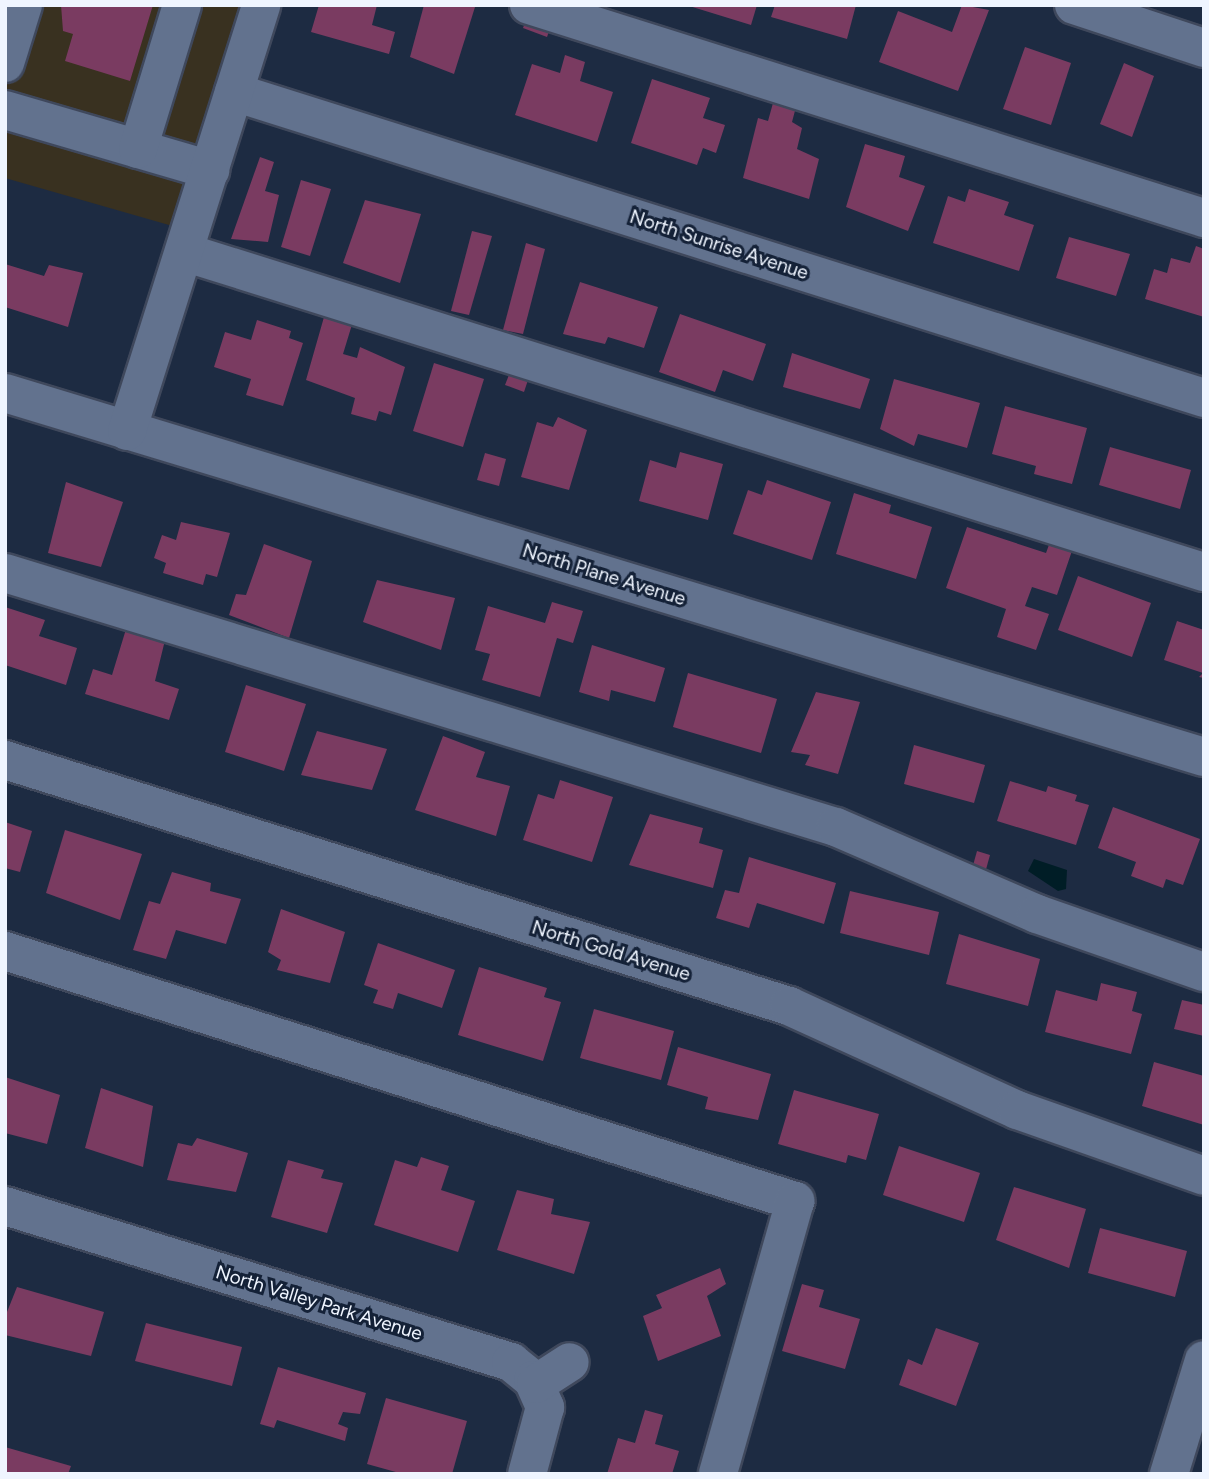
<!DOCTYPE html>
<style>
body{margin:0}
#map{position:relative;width:1209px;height:1479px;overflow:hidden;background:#1d2b42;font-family:Figtree,sans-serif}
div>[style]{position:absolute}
.commercial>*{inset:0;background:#393120}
.water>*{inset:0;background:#001d26}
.building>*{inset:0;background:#7a3b61}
.roads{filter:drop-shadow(2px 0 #3f485c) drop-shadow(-2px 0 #3f485c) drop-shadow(0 2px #3f485c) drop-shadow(0 -2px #3f485c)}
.minor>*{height:38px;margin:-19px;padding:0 19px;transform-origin:19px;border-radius:19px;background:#62728e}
span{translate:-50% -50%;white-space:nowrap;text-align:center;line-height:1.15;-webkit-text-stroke:6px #142137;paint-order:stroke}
.street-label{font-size:19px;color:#eff5ff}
.frame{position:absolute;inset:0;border:7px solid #eff5ff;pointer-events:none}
</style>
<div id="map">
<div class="commercial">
<div style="clip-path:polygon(5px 5px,246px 5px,176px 227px,5px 178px)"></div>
</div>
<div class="water">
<div style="clip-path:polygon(1034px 859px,1067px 870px,1066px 889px,1058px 891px,1028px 871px)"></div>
</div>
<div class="building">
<div style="clip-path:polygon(61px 5px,153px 5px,130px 81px,65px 61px,73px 34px,63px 31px)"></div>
<div style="clip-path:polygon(319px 5px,377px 5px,372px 25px,395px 32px,389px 54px,311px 32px)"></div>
<div style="clip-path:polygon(424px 5px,475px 7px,454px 74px,410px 57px)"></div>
<div style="clip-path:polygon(686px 5px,757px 5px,751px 25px)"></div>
<div style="clip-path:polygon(775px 5px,856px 5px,847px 39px,771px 17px)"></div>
<div style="clip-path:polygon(962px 5px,989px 10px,958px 91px,879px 62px,898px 11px,952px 32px)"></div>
<div style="clip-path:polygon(528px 15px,552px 23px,547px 37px,523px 28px)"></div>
<div style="clip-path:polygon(1025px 47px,1071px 63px,1051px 125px,1003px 109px)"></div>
<div style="clip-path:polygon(565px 55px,585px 62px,580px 81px,613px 92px,597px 142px,515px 115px,532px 64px,560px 73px)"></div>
<div style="clip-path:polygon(1124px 63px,1154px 76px,1132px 137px,1100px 124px)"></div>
<div style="clip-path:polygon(652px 79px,710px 98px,703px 118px,725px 125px,716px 153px,703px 148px,697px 165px,631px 143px)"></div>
<div style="clip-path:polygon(773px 103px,796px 107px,792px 122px,802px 128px,797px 149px,819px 159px,809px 199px,743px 178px,758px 118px,768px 121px)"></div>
<div style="clip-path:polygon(865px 144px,905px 156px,899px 177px,925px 186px,908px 231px,846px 207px)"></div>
<div style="clip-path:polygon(260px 157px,274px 162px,265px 191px,279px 195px,268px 242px,231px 239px)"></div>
<div style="clip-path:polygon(301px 180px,331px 189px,310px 256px,281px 247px)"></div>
<div style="clip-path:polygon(969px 189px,1009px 202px,1004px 215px,1034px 225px,1019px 271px,933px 243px,948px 196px,965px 202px)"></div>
<div style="clip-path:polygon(365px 200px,421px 214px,400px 283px,343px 263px)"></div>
<div style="clip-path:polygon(472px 231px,492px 236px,469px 315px,451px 311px)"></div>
<div style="clip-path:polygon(1069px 237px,1130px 254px,1116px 296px,1056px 278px)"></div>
<div style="clip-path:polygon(526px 243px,545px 249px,523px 334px,503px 330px)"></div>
<div style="clip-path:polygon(1196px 246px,1204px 249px,1204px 317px,1145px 299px,1154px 269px,1167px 273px,1171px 258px,1190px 263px)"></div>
<div style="clip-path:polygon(5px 264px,44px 276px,49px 265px,83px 273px,68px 327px,5px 307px)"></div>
<div style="clip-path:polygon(580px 282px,658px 307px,644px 348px,608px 337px,605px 344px,563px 334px)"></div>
<div style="clip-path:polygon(326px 310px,354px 318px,343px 354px,357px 358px,360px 347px,405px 367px,391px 415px,379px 411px,376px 421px,351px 414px,355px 398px,306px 380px)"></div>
<div style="clip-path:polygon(680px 314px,766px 344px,753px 381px,723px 370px,715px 392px,659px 372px)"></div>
<div style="clip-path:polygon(257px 320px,291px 331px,289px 338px,303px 343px,283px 406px,246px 395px,251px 379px,214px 367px,225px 332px,251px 340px)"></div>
<div style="clip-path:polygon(792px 353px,870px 379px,860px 409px,783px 387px)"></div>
<div style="clip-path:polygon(434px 363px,484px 379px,463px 447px,413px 431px)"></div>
<div style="clip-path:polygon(512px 367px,530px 374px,524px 392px,505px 385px)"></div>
<div style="clip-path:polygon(894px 379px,980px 403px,967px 448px,918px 434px,914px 446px,880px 429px)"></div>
<div style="clip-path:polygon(1005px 406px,1087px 428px,1072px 484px,1034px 474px,1036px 466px,992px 454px)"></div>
<div style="clip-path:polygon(558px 417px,587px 430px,569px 490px,521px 477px,537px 422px,553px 427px)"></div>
<div style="clip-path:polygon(1110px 447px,1191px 470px,1180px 509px,1099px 485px)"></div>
<div style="clip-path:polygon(680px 452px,723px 464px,708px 520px,639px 501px,650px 460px,676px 468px)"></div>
<div style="clip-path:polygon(485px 453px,506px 459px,499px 486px,477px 480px)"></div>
<div style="clip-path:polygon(767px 480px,831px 502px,812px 560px,733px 534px,748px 490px,762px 495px)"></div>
<div style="clip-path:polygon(66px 482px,123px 502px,101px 567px,48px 553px)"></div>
<div style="clip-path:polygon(854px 493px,891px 505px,889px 513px,932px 527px,916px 579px,836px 554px)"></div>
<div style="clip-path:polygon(181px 522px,230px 533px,217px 577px,206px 574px,203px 585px,163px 573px,166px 563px,154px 558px,162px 535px,176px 540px)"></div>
<div style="clip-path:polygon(967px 527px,1046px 553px,1054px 531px,1076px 539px,1057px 595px,1032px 587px,1025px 606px,1049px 614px,1036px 650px,997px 637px,1006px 609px,946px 588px)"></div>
<div style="clip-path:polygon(264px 544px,312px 561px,289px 638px,229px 615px,236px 594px,246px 595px)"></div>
<div style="clip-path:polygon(1078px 576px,1151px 603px,1132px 657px,1058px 630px)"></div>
<div style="clip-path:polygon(377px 580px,455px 598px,441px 650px,363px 622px)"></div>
<div style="clip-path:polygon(552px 602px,583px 611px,573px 643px,557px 638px,540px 697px,482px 680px,490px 654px,475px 650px,488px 606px,545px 623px)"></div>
<div style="clip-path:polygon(5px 607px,45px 620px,39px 636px,77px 648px,66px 685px,5px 665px)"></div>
<div style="clip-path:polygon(130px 616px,168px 628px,155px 681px,179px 689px,169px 720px,85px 694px,93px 669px,112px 675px)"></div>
<div style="clip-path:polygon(1177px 621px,1204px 630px,1204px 678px,1199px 677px,1203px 673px,1164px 660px)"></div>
<div style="clip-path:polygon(592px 645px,665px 668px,655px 702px,611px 690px,609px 701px,579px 692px)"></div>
<div style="clip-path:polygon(688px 673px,777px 699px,761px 753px,673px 727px)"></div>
<div style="clip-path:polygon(246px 685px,306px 704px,284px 771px,225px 752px)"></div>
<div style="clip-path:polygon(816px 692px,860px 702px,838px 774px,805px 765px,810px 755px,791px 752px)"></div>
<div style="clip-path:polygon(317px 731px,387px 749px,372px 790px,301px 775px)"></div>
<div style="clip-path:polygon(443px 736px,485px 752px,476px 777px,510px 786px,496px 836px,415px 810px)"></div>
<div style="clip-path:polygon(914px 745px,985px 765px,974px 803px,904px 784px)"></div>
<div style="clip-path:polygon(560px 780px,613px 797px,592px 862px,523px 840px,538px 794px,554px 799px)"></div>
<div style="clip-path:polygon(1010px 781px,1046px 792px,1048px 786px,1077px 795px,1075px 801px,1089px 805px,1076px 845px,997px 821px)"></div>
<div style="clip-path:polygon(1113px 807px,1200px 839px,1183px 885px,1166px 879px,1163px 888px,1131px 876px,1136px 862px,1098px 848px)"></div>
<div style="clip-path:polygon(650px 814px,703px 828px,699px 843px,723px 850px,713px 888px,629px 865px)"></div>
<div style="clip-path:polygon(5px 822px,32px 831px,20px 872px,5px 868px)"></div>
<div style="clip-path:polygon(65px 830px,142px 854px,120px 920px,46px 893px)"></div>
<div style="clip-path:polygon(977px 851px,990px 855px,985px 873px,972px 869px)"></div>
<div style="clip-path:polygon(749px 857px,836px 883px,824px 924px,757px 903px,749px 928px,716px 918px,725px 890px,739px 893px)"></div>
<div style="clip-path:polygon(172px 872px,211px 883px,210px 891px,241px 899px,226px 944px,176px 930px,166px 959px,133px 950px,149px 901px,160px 904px)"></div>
<div style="clip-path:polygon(850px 891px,939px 912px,929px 955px,840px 933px)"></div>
<div style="clip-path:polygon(281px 909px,345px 932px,330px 983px,277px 970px,281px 960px,268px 952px)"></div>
<div style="clip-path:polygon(959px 934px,1040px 959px,1028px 1006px,946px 984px)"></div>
<div style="clip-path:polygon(378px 943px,455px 970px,442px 1008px,398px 993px,393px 1009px,373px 1003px,378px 990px,364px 985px)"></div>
<div style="clip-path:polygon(479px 967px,547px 988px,544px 997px,561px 1002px,543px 1061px,458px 1035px)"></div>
<div style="clip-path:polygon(1101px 983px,1137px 992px,1132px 1011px,1142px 1014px,1131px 1054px,1045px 1032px,1056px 990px,1097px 1001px)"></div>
<div style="clip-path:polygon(1182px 1000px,1204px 1005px,1204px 1036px,1174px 1029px)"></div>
<div style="clip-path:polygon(594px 1009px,674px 1031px,661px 1080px,580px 1058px)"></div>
<div style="clip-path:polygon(678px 1047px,771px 1074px,758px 1120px,705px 1109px,708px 1097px,667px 1085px)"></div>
<div style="clip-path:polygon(1154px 1062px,1204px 1076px,1204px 1125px,1142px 1106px)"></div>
<div style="clip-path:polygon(5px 1077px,60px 1095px,47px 1144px,5px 1133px)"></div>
<div style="clip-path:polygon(101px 1088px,153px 1106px,143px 1167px,85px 1148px)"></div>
<div style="clip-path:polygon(794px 1090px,879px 1114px,866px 1160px,848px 1155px,846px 1163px,778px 1144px)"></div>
<div style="clip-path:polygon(197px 1138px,248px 1153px,236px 1192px,167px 1180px,178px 1143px,192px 1146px)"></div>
<div style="clip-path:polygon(899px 1146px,980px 1173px,964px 1222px,883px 1195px)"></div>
<div style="clip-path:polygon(421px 1157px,449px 1166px,441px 1190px,475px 1201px,458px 1252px,374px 1225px,395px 1160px,417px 1167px)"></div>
<div style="clip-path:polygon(288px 1160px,324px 1170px,321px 1178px,343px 1183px,327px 1233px,271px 1217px)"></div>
<div style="clip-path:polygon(1014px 1187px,1086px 1209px,1069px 1268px,996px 1240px)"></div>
<div style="clip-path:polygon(517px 1190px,554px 1199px,551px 1214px,590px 1222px,574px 1274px,497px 1250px)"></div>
<div style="clip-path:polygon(1100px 1228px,1187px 1251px,1175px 1297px,1088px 1273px)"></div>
<div style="clip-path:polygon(720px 1268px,726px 1284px,707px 1296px,721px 1336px,658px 1361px,643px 1316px,662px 1308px,656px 1295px)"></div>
<div style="clip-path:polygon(802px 1284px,824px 1290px,819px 1307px,860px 1319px,845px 1369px,782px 1351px)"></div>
<div style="clip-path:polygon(17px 1287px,104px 1312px,91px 1356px,5px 1335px,5px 1317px)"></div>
<div style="clip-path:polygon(146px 1323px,242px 1347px,232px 1386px,135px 1361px)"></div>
<div style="clip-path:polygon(936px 1328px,979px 1343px,956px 1406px,899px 1385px,908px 1359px,922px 1365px)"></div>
<div style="clip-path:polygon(278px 1367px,366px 1393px,360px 1414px,343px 1412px,338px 1424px,348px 1428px,345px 1441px,277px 1420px,274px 1428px,260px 1424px)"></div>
<div style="clip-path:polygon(386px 1398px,467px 1421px,452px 1474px,403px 1474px,367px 1464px)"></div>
<div style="clip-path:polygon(645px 1410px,663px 1415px,655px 1444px,679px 1451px,672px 1474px,607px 1474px,618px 1438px,635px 1443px)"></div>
<div style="clip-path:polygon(5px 1447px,71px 1466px,68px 1474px,5px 1474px)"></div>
</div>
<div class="roads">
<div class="minor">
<div style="left:529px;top:5px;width:708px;rotate:17.51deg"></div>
<div style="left:1074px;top:5px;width:137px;rotate:18.3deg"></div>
<div style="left:5px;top:63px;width:61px;rotate:-72.8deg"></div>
<div style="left:234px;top:92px;width:1017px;rotate:17.51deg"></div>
<div style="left:5px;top:110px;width:214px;rotate:16.3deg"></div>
<div style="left:138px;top:149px;width:151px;rotate:-73deg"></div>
<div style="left:184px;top:252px;width:1069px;rotate:17.42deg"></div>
<div style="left:5px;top:393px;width:1253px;rotate:16.89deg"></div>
<div style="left:127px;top:431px;width:447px;rotate:-72.5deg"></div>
<div style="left:5px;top:573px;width:869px;rotate:17deg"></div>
<div style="left:836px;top:827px;width:219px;rotate:23.4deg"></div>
<div style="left:1037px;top:914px;width:177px;rotate:19.2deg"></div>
<div style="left:5px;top:760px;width:822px;rotate:17.42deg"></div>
<div style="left:789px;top:1006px;width:251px;rotate:24.5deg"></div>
<div style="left:1017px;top:1110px;width:198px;rotate:19.4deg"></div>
<div style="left:5px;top:951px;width:829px;rotate:17.56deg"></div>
<div style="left:795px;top:1201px;width:284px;rotate:105.8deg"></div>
<div style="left:5px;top:1206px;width:530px;rotate:17.13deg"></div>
<div style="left:511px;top:1362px;width:28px;rotate:39deg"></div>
<div style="left:533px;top:1380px;width:30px;rotate:66deg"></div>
<div style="left:545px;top:1407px;width:69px;rotate:105deg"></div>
<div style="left:536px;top:1384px;width:40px;rotate:-32.9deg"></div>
<div style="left:1169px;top:1474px;width:119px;rotate:-72.9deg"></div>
</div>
</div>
<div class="street-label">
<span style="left:719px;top:245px;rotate:18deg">North Sunrise Avenue</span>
<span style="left:604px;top:575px;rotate:17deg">North Plane Avenue</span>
<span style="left:611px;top:951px;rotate:17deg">North Gold Avenue</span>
<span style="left:319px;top:1303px;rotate:17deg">North Valley Park Avenue</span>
</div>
<div class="frame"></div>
</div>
